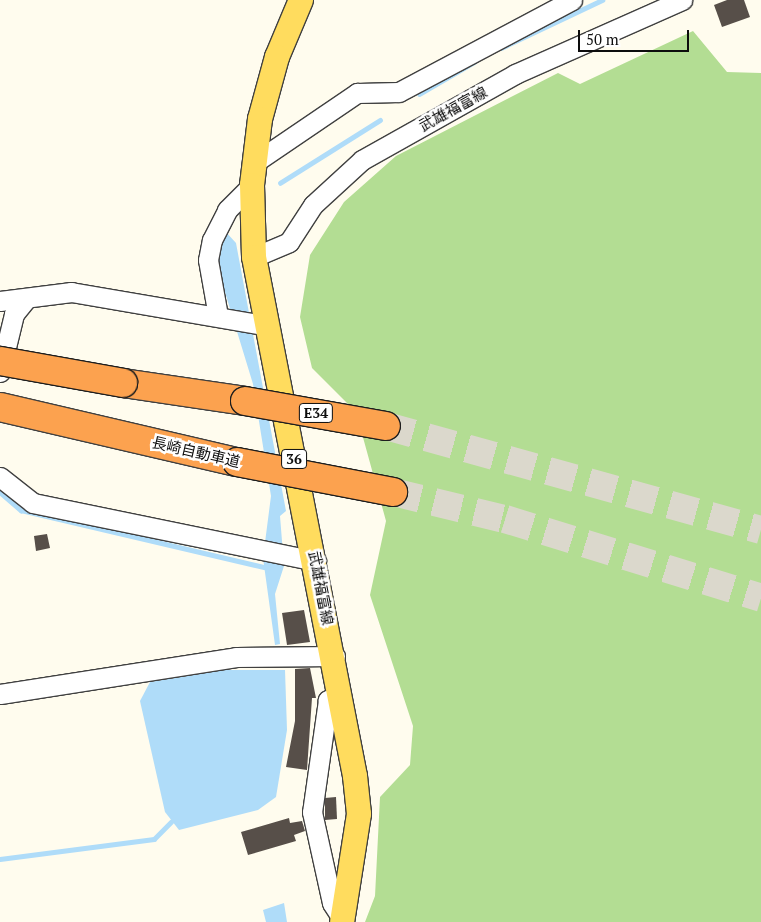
<!DOCTYPE html>
<meta charset="utf-8">
<style>
body{margin:0}
#map{position:relative;width:761px;height:922px;overflow:hidden;background:#fffcee;font-family:"PT Serif","Noto Sans JP",serif}
div>[style]{position:absolute}
.forest>*{inset:0;background:#b3dd93}
.water>*{inset:0;background:#afdcf9}
.stream>*{height:4.5px;margin:-2.25px;padding:0 2.25px;transform-origin:2.25px;border-radius:2.25px;background:#afdcf9}
.building>*{inset:0;background:#574f49}
.highway-tunnel>*{height:28px;margin-top:-14px;transform-origin:0;background:repeating-linear-gradient(90deg,#dbd8cc 0 28px,transparent 0 42px)}
.roads{filter:drop-shadow(1px 0 #404040) drop-shadow(-1px 0 #404040) drop-shadow(0 1px #404040) drop-shadow(0 -1px #404040)}
.minor>*{height:19px;margin:-9.5px;padding:0 9.5px;transform-origin:9.5px;border-radius:9.5px;background:#fff}
.major>*{height:24px;margin:-12px;padding:0 12px;transform-origin:12px;border-radius:12px;background:#ffdc5e}
.highway>*{height:28px;margin:-14px;padding:0 14px;transform-origin:14px;border-radius:14px;background:#fca24f}
.bridges{filter:drop-shadow(1px 0 #1e1e1e) drop-shadow(-1px 0 #1e1e1e) drop-shadow(0 1px #1e1e1e) drop-shadow(0 -1px #1e1e1e)}
.highway-bridge>*{height:28px;margin:-14px;padding:0 14px;transform-origin:14px;border-radius:14px;background:#fca24f}
span{translate:-50% -50%;white-space:nowrap;text-align:center;line-height:1.15;-webkit-text-stroke:5px #fff;paint-order:stroke}
.shield-label span{padding:1px 4px;background:#fff;border:1px solid;border-radius:4px;-webkit-text-stroke-width:0}
.shield-label{font-size:14px;color:#0d0d0d;font-weight:700}
.street-label{font-size:15px;color:#0d0d0d}
.scale{position:absolute;left:578px;top:30px;width:111px;height:22px;box-sizing:border-box;border:2px solid #0d0d0d;border-top:0;padding-left:6px;font-size:15px;line-height:18px;white-space:nowrap;color:#0d0d0d;-webkit-text-stroke:4px #fff;paint-order:stroke}
</style>
<div id="map">
<div class="forest">
<div style="clip-path:polygon(693px 31px,727px 72px,761px 73px,761px 922px,365px 922px,375px 896px,380px 797px,410px 765px,413px 726px,370px 595px,386px 521px,356px 412px,312px 368px,300px 317px,310px 255px,344px 202px,396px 156px,558px 73px,580px 84px)"></div>
</div>
<div class="water">
<div style="clip-path:polygon(225px 231px,236px 243px,286px 511px,280px 516px,284px 566px,275px 594px,280px 644px,275px 645px,263px 558px,271px 496px,253px 384px,217px 266px,218px 244px)"></div>
<div style="clip-path:polygon(224px 670px,285px 670px,287px 730px,276px 797px,258px 810px,179px 830px,165px 812px,140px 701px,150px 682px)"></div>
<div style="clip-path:polygon(284px 903px,287px 922px,266px 922px,263px 910px)"></div>
</div>
<div class="stream">
<div style="left:501px;top:48px;width:112px;rotate:-25.4deg"></div>
<div style="left:419px;top:94px;width:64px;rotate:-30.2deg"></div>
<div style="left:280px;top:183px;width:118px;rotate:-32.2deg"></div>
<div style="left:0;top:492px;width:28px;rotate:41deg"></div>
<div style="left:21px;top:510px;width:254px;rotate:13.2deg"></div>
<div style="left:0;top:859px;width:155px;rotate:-7.4deg"></div>
<div style="left:154px;top:839px;width:24px;rotate:-45deg"></div>
</div>
<div class="building">
<div style="clip-path:polygon(727px 0,744px 0,750px 17px,722px 27px,714px 5px)"></div>
<div style="clip-path:polygon(47px 534px,50px 548px,36px 551px,34px 536px)"></div>
<div style="clip-path:polygon(304px 610px,310px 642px,287px 645px,282px 613px)"></div>
<div style="clip-path:polygon(310px 668px,316px 698px,312px 698px,307px 770px,286px 767px,295px 721px,295px 669px)"></div>
<div style="clip-path:polygon(336px 797px,337px 819px,325px 820px,325px 798px)"></div>
<div style="clip-path:polygon(289px 818px,290px 823px,302px 821px,305px 831px,294px 835px,296px 841px,248px 855px,241px 832px)"></div>
</div>
<div class="highway-tunnel">
<div style="left:386px;top:426px;width:389px;rotate:15.5deg"></div>
<div style="left:393px;top:492px;width:115px;rotate:13.6deg"></div>
<div style="left:505px;top:519px;width:268px;rotate:17.1deg"></div>
</div>
<div class="roads">
<div class="minor">
<div style="left:254px;top:163px;width:125px;rotate:-34.2deg"></div>
<div style="left:357px;top:93px;width:42px;rotate:-1.4deg"></div>
<div style="left:399px;top:92px;width:196px;rotate:-28deg"></div>
<div style="left:254px;top:257px;width:38px;rotate:-23deg"></div>
<div style="left:289px;top:242px;width:44px;rotate:-57deg"></div>
<div style="left:313px;top:205px;width:67px;rotate:-42.6deg"></div>
<div style="left:362px;top:160px;width:176px;rotate:-29.3deg"></div>
<div style="left:515px;top:74px;width:183px;rotate:-23.9deg"></div>
<div style="left:0;top:301px;width:72px;rotate:-7.2deg"></div>
<div style="left:71px;top:292px;width:196px;rotate:9.7deg"></div>
<div style="left:218px;top:316px;width:57px;rotate:-100.1deg"></div>
<div style="left:208px;top:260px;width:20px;rotate:-79deg"></div>
<div style="left:212px;top:240px;width:34px;rotate:-63deg"></div>
<div style="left:227px;top:210px;width:35px;rotate:-45deg"></div>
<div style="left:0;top:372px;width:60px;rotate:-76.4deg"></div>
<div style="left:14px;top:314px;width:19px;rotate:-51deg"></div>
<div style="left:0;top:477px;width:42px;rotate:38.2deg"></div>
<div style="left:33px;top:503px;width:289px;rotate:11.6deg"></div>
<div style="left:0;top:694px;width:239px;rotate:-8.9deg"></div>
<div style="left:236px;top:657px;width:99px;rotate:-0.6deg"></div>
<div style="left:341px;top:696px;width:14px;rotate:163deg"></div>
<div style="left:328px;top:700px;width:113px;rotate:98.1deg"></div>
<div style="left:312px;top:812px;width:93px;rotate:77.6deg"></div>
<div style="left:332px;top:903px;width:20px;rotate:57deg"></div>
</div>
<div class="major">
<div style="left:301px;top:0;width:62px;rotate:112.8deg"></div>
<div style="left:277px;top:57px;width:64px;rotate:105.3deg"></div>
<div style="left:260px;top:119px;width:66px;rotate:96.9deg"></div>
<div style="left:252px;top:185px;width:72px;rotate:88.4deg"></div>
<div style="left:254px;top:257px;width:529px;rotate:78.99deg"></div>
<div style="left:355px;top:776px;width:38px;rotate:84deg"></div>
<div style="left:359px;top:814px;width:109px;rotate:98.9deg"></div>
</div>
<div class="highway">
<div style="left:123px;top:383px;width:123px;rotate:8.4deg"></div>
<div style="left:0;top:407px;width:243px;rotate:13.1deg"></div>
</div>
</div>
<div class="bridges">
<div class="highway-bridge">
<div style="left:0;top:361px;width:125px;rotate:10.1deg"></div>
<div style="left:245px;top:401px;width:143px;rotate:10.1deg"></div>
<div style="left:237px;top:462px;width:159px;rotate:10.9deg"></div>
</div>
</div>
<div class="shield-label">
<span style="left:316px;top:413px">E34</span>
<span style="left:294px;top:459px">36</span>
</div>
<div class="street-label">
<span style="left:453px;top:109px;rotate:-29deg">武雄福富線</span>
<span style="left:196px;top:452px;rotate:13deg">長崎自動車道</span>
<span style="left:321px;top:588px;rotate:79deg">武雄福富線</span>
</div>
<div class="scale">50 m</div>
</div>
